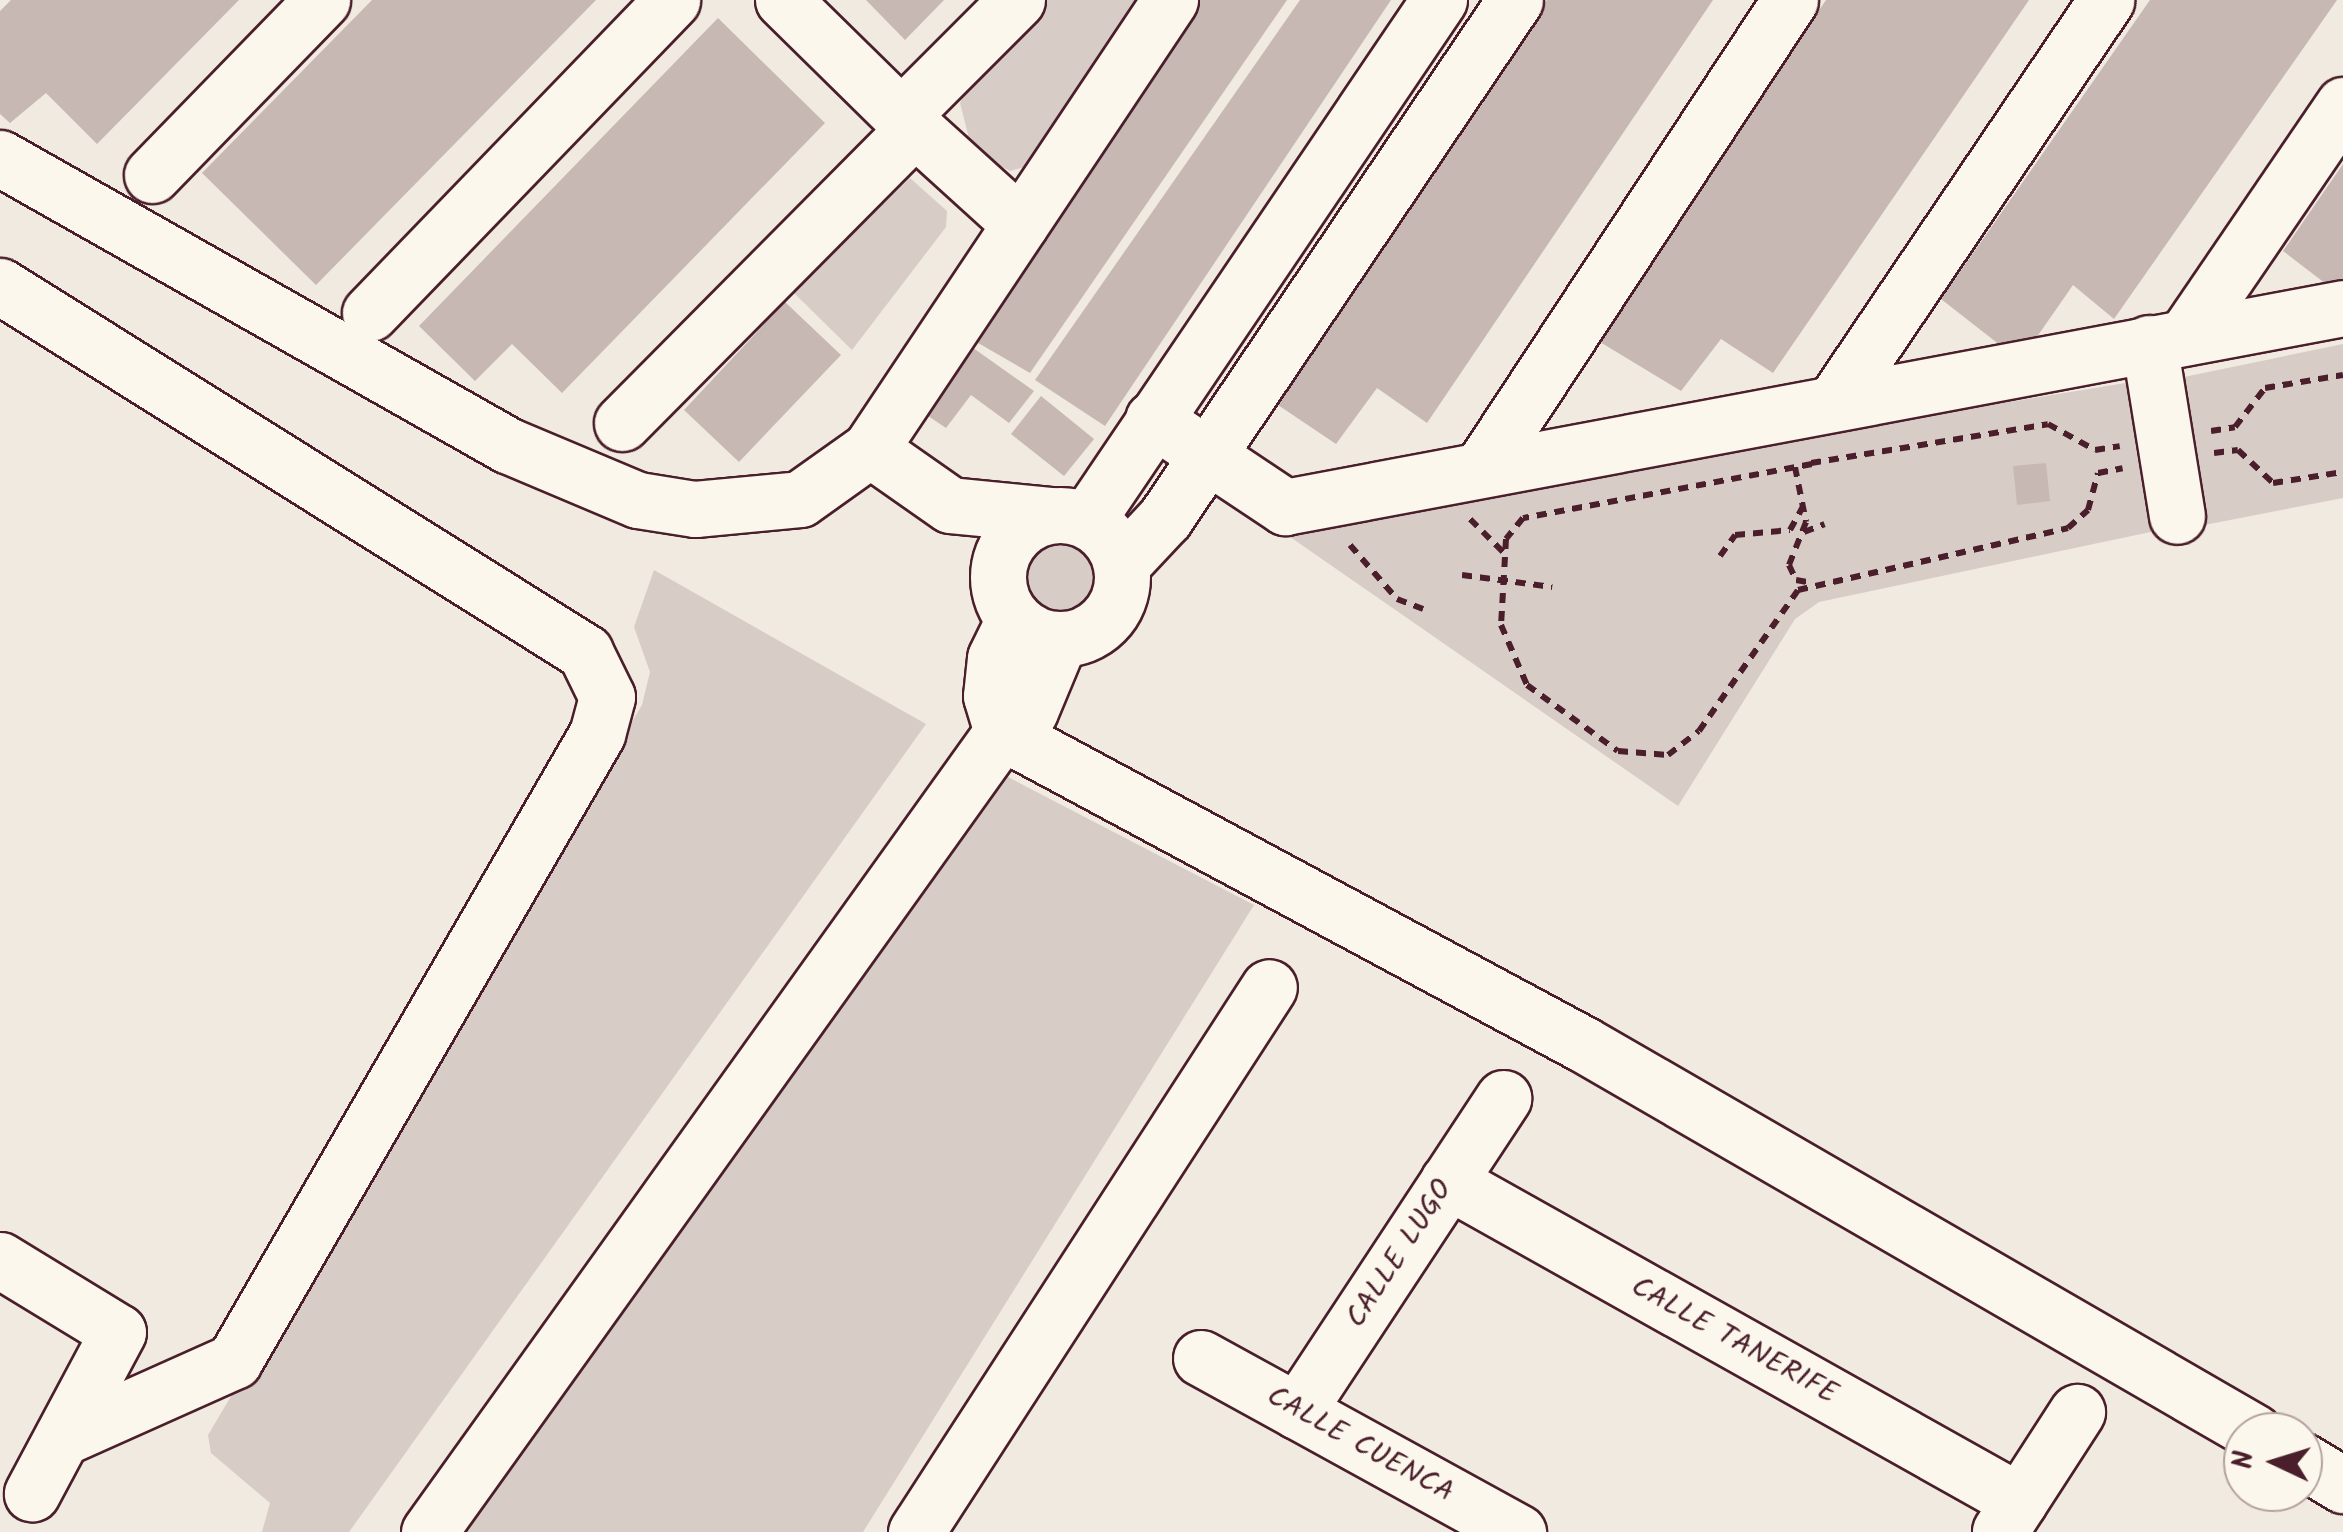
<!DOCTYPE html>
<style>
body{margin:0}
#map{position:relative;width:2343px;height:1532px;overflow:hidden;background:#f0eae0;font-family:Kalam,sans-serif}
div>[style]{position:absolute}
.green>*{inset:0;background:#d8ccc6}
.round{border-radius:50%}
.building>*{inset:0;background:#c8b8b3}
.path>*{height:6px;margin-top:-3px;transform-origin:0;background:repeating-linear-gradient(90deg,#4a1f2b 0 10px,transparent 0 18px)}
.roads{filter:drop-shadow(2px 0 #4a1f2b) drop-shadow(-2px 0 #4a1f2b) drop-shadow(0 2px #4a1f2b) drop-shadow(0 -2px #4a1f2b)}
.minor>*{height:55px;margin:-27.5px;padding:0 27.5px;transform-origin:27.5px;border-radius:27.5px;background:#fbf7ec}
.minor>.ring{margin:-27.5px;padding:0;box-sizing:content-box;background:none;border:55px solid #fbf7ec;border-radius:50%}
span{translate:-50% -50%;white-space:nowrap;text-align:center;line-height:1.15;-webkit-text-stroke:10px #fbf7ec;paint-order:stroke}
.street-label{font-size:30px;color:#4a1f2b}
.north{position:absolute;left:2223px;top:1412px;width:100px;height:100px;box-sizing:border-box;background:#fbf7ec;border:2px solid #b4a19f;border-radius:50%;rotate:274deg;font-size:28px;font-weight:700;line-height:40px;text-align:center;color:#4a1f2b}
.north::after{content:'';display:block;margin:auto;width:35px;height:45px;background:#4a1f2b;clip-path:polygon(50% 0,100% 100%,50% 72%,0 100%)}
</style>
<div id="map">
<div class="green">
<div style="clip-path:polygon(1044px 0,1150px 0,1032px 165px,1010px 171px,972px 150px,960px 103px,979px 66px)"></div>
<div style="clip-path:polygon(910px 178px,947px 211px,946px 227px,852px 350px,793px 292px)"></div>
<div style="clip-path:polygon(2343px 344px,2343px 498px,2199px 526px,2179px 378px)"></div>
<div style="clip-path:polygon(2138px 381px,2160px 530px,1819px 602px,1795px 619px,1678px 806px,1270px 523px)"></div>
<div class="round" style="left:1015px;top:533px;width:88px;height:88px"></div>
<div style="clip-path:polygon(654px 570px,926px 724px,349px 1532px,262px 1532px,270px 1503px,211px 1453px,208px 1435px,642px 705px,650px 672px,634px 627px)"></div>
<div style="clip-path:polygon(1008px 777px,1254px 905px,863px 1532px,462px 1532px)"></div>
</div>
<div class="building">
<div style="clip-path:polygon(11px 0,239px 0,97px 144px,46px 93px,10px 123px,0 114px,0 11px)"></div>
<div style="clip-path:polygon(372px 0,596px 0,316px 285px,202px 173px)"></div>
<div style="clip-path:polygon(866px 0,944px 0,905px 40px)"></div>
<div style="clip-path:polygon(1199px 0,1287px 0,1030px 373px,966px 336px)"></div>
<div style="clip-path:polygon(1300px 0,1391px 0,1105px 426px,1035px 380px)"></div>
<div style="clip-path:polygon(1547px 0,1713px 0,1427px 423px,1377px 388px,1336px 444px,1278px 405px)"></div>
<div style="clip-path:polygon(1826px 0,2029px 0,1773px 373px,1721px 339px,1681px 391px,1595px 339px)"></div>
<div style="clip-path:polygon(2150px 0,2337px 0,2114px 319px,2073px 285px,2032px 344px,2005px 349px,1941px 299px)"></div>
<div style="clip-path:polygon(718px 18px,825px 123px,562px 393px,512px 344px,475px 381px,419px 326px)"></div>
<div style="clip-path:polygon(2343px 164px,2343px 287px,2330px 287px,2283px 251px)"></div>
<div style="clip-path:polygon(785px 302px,841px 355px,739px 462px,684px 410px)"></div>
<div style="clip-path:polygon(959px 338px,1034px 391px,1009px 423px,971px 395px,946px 428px,912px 405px)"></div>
<div style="clip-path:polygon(1041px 396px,1094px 439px,1064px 476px,1011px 434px)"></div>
<div style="clip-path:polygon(2046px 463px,2050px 501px,2017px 505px,2013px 466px)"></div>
</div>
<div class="path">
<div style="left:2211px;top:431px;width:24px;rotate:-9deg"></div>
<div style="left:2235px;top:427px;width:49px;rotate:-52.4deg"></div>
<div style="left:2265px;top:388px;width:79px;rotate:-9.5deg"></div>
<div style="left:2214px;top:453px;width:24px;rotate:-7deg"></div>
<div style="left:2238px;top:450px;width:48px;rotate:43.3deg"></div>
<div style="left:2273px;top:483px;width:71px;rotate:-8.9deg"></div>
<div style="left:1811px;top:463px;width:240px;rotate:-9.3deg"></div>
<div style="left:2048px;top:424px;width:54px;rotate:29deg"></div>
<div style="left:2095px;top:450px;width:25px;rotate:-9deg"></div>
<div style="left:1812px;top:464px;width:294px;rotate:169.4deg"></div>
<div style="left:1523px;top:518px;width:27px;rotate:129deg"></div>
<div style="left:1506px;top:539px;width:86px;rotate:93.3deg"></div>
<div style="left:1501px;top:625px;width:65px;rotate:66.6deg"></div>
<div style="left:1527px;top:685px;width:112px;rotate:36deg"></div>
<div style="left:1618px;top:751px;width:50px;rotate:4.6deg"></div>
<div style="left:1668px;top:755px;width:39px;rotate:-38deg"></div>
<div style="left:1699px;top:731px;width:172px;rotate:-54.9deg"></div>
<div style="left:1798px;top:590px;width:277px;rotate:-12.9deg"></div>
<div style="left:2068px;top:528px;width:27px;rotate:-42deg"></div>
<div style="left:2088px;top:510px;width:38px;rotate:-75deg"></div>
<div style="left:2098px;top:473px;width:25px;rotate:-11deg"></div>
<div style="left:1795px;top:467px;width:56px;rotate:78.7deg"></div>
<div style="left:1806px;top:522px;width:46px;rotate:111.6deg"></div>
<div style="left:1789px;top:565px;width:17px;rotate:65deg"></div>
<div style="left:1796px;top:580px;width:17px;rotate:10deg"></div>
<div style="left:1470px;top:519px;width:48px;rotate:45deg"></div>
<div style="left:1804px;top:532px;width:22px;rotate:-21deg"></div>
<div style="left:1350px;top:545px;width:72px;rotate:49deg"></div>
<div style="left:1397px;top:599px;width:28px;rotate:21deg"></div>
<div style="left:1720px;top:556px;width:26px;rotate:-54deg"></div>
<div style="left:1735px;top:535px;width:55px;rotate:-5.2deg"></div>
<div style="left:1790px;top:530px;width:26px;rotate:-61deg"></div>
<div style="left:1462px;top:575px;width:91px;rotate:7.6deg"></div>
</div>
<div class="roads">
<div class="minor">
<div style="left:783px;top:0;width:165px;rotate:44.5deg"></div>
<div style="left:1017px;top:0;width:164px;rotate:135deg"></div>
<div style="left:901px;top:116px;width:161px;rotate:42.2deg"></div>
<div style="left:0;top:158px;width:583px;rotate:29.51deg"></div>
<div style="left:507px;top:445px;width:142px;rotate:22.8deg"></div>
<div style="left:638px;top:500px;width:58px;rotate:9deg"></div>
<div style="left:695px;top:509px;width:105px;rotate:-5.4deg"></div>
<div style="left:800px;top:499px;width:86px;rotate:-35.5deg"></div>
<div style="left:152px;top:175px;width:244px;rotate:-45.8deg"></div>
<div style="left:0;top:286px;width:690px;rotate:32.03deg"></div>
<div style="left:585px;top:652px;width:50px;rotate:63.9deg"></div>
<div style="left:607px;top:697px;width:38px;rotate:105deg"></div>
<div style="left:597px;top:734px;width:724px;rotate:120.07deg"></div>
<div style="left:234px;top:1361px;width:188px;rotate:155.9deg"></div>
<div style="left:370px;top:313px;width:435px;rotate:-46deg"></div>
<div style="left:2185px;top:337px;width:281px;rotate:-55.7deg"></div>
<div style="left:2149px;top:343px;width:175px;rotate:80.8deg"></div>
<div style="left:1835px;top:401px;width:484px;rotate:-55.9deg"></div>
<div style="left:1153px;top:419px;width:159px;rotate:33.7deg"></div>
<div style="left:1285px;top:507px;width:1077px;rotate:-10.65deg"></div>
<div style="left:622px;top:423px;width:416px;rotate:-45.2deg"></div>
<div style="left:1483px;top:466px;width:558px;rotate:-56.62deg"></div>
<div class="ring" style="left:998px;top:515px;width:69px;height:69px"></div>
<div style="left:1052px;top:515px;width:102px;rotate:-174.4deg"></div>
<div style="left:950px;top:505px;width:98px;rotate:-145deg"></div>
<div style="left:870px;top:449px;width:540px;rotate:-56.25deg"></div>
<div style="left:1087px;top:520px;width:628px;rotate:-55.91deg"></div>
<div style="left:1121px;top:565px;width:64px;rotate:-46.9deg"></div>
<div style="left:1165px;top:518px;width:625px;rotate:-55.95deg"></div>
<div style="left:1014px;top:619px;width:43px;rotate:116deg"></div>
<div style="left:995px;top:658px;width:38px;rotate:96deg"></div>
<div style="left:991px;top:696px;width:38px;rotate:73deg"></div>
<div style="left:1002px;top:732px;width:659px;rotate:28.24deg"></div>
<div style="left:1583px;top:1044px;width:775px;rotate:30.04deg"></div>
<div style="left:1448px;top:1181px;width:655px;rotate:29.27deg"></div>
<div style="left:0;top:1260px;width:138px;rotate:31.4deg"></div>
<div style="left:118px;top:1332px;width:183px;rotate:118.1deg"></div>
<div style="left:1201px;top:1358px;width:362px;rotate:28.8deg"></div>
<div style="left:1297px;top:1411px;width:375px;rotate:-56.6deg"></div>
<div style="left:2303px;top:1461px;width:47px;rotate:31deg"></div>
<div style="left:2000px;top:1531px;width:142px;rotate:-57.1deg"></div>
<div style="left:429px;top:1532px;width:984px;rotate:-54.39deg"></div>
<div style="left:1002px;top:732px;width:35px;rotate:-37deg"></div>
<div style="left:1030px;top:711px;width:78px;rotate:-67.4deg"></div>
<div style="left:916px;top:1532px;width:649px;rotate:-57.07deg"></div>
</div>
</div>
<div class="street-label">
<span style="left:1400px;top:1254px;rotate:-57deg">CALLE LUGO</span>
<span style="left:1734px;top:1341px;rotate:29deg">CALLE TANERIFE</span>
<span style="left:1360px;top:1445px;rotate:29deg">CALLE CUENCA</span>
</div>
<div class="north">N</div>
</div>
